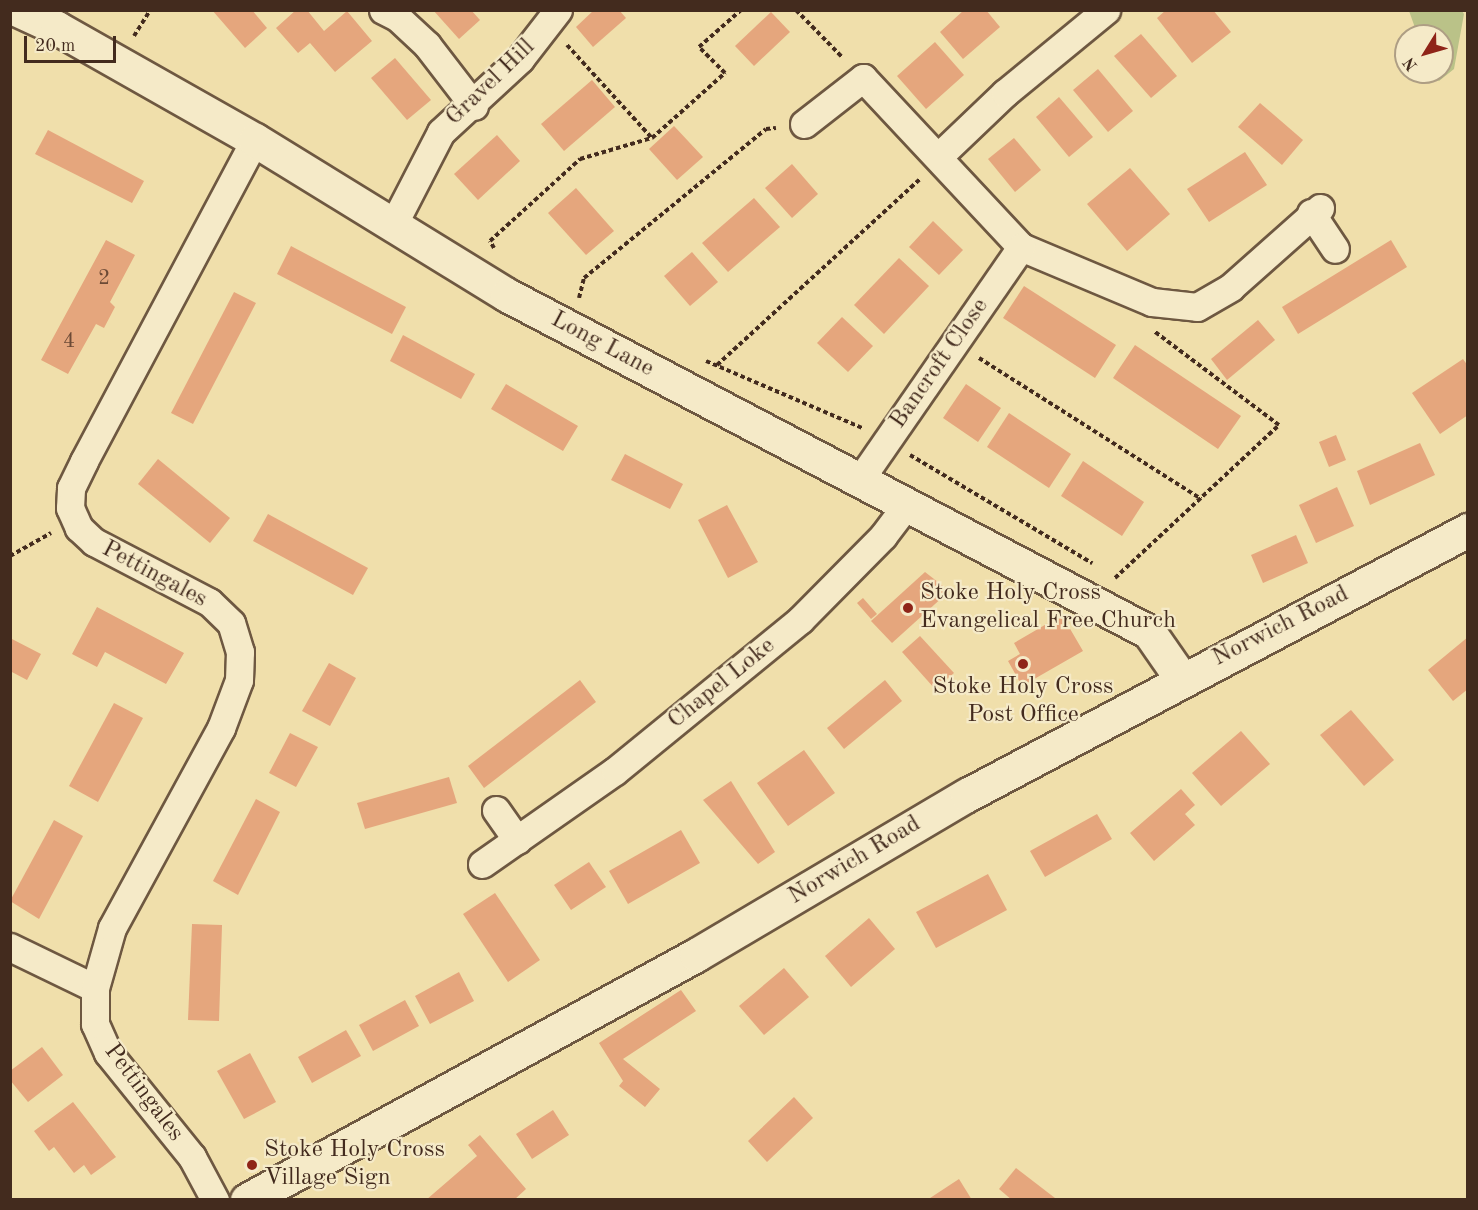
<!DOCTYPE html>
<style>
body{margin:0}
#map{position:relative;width:1478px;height:1210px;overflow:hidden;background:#f0dfab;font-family:"Old Standard TT",serif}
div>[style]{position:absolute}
.green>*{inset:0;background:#bac288}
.building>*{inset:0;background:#e5a67d}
.path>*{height:4px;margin-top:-2px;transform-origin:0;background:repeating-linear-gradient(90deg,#432b1e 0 4.5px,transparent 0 7.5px)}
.roads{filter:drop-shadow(2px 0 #6e5841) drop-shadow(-2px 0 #6e5841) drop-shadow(0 2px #6e5841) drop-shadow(0 -2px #6e5841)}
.minor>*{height:27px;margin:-13.5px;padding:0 13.5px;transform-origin:13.5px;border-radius:13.5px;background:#f5eac8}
.tertiary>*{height:33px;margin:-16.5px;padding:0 16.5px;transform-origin:16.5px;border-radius:16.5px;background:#f5eac8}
.dots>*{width:16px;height:16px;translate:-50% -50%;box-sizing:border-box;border:3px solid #f5eac8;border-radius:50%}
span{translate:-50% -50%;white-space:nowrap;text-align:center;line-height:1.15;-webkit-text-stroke:4.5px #f5eac8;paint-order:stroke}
.number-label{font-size:21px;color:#6c4a36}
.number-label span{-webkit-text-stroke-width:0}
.street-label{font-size:24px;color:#432b1e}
.poi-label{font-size:24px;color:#432b1e}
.left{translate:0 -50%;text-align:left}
.frame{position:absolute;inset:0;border:12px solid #432b1e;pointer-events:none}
.north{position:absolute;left:1394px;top:24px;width:60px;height:60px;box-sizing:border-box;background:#f5eac8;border:2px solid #ae9e84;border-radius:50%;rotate:233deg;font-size:16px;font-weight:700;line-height:24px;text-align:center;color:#432b1e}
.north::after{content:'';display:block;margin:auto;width:21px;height:27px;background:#8f2418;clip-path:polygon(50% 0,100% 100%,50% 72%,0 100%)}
.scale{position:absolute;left:24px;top:36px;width:92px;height:27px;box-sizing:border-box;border:3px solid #432b1e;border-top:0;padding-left:8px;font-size:18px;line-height:21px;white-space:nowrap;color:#432b1e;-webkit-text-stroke:4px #f5eac8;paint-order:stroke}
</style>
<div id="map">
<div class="green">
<div style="clip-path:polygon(1409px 11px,1462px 11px,1464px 14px,1454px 69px,1439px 81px,1426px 72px,1442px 72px,1442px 36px,1418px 36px)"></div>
</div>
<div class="building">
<div style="clip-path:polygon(212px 10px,252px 10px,267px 28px,245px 48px)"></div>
<div style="clip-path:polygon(296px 10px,307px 10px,324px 31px,347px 11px,372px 41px,335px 72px,310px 43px,298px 53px,276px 28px)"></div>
<div style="clip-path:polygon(433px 10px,471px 10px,480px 20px,459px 39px)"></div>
<div style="clip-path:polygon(594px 10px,619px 10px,626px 18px,593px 47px,576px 27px)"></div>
<div style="clip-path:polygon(964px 10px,986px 10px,1000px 27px,963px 59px,940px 32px)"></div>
<div style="clip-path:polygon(1166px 10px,1213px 10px,1231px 32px,1192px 63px,1157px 18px)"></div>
<div style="clip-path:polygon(771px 12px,790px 32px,754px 66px,735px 46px)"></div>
<div style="clip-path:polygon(1141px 34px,1177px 76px,1151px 98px,1114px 56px)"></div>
<div style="clip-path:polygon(935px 42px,964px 75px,926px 109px,897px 76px)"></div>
<div style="clip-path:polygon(395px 58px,431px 100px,407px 120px,371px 78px)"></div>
<div style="clip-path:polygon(1098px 69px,1133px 111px,1108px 132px,1073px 90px)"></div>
<div style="clip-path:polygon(592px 80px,615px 107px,564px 151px,541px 124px)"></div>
<div style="clip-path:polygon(1059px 97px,1093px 137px,1069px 157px,1036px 117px)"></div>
<div style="clip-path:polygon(1260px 103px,1303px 140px,1282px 165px,1238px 127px)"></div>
<div style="clip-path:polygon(674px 126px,703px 157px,677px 180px,649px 149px)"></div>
<div style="clip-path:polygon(48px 130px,144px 181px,132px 203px,35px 154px)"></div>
<div style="clip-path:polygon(497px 135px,520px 161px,478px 200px,454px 174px)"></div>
<div style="clip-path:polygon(1014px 138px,1041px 170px,1015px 192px,988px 159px)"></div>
<div style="clip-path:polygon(1245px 152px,1267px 185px,1209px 222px,1187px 189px)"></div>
<div style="clip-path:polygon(792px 164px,818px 194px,792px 218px,765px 188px)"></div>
<div style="clip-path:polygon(1130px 168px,1170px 214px,1127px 251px,1087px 204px)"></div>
<div style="clip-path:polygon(576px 188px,614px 231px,586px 255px,548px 213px)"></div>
<div style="clip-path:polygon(754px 198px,780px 227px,728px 272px,702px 243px)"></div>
<div style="clip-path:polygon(933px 221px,963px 250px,939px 275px,909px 247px)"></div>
<div style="clip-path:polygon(106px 240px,135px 255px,110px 302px,115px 307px,104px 328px,96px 324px,68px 374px,41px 360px)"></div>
<div style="clip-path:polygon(1391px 240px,1407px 267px,1298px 334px,1282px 307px)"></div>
<div style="clip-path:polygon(291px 246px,406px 307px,392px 334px,277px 274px)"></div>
<div style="clip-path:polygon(692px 252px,718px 282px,690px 306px,664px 276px)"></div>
<div style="clip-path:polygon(899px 258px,929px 286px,884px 334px,854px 305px)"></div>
<div style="clip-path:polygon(1024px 286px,1116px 345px,1095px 378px,1003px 318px)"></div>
<div style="clip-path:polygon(234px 292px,256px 303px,193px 424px,171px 413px)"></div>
<div style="clip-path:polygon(842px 317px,873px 346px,848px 372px,817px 343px)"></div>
<div style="clip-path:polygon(1258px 320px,1275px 340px,1227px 380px,1211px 359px)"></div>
<div style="clip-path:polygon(403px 335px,475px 374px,461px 399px,390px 361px)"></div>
<div style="clip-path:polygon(1135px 345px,1241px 416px,1218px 449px,1113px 378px)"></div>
<div style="clip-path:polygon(1463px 359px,1468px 366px,1468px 415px,1440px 434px,1412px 393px)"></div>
<div style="clip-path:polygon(506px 384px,578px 426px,563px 451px,491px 409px)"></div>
<div style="clip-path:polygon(966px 384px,1001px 408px,978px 442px,943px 418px)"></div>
<div style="clip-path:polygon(1009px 413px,1071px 454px,1049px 488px,987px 447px)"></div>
<div style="clip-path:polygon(1336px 435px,1346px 460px,1329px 467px,1319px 442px)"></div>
<div style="clip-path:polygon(1420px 443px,1435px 475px,1370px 505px,1357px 471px)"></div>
<div style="clip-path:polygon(625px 454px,683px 484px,670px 509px,611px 480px)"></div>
<div style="clip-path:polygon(158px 459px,230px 518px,210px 543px,138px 484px)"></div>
<div style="clip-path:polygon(1083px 461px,1144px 502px,1122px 536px,1061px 496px)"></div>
<div style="clip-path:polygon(1337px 487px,1354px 526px,1316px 543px,1299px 505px)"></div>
<div style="clip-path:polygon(727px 505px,758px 562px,728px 578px,698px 520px)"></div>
<div style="clip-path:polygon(268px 514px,368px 568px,353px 595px,253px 541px)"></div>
<div style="clip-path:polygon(1296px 535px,1308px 563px,1263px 583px,1251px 555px)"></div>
<div style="clip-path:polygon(925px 572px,943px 586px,945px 595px,892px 643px,871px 621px)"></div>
<div style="clip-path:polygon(863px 598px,877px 614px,871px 619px,857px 603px)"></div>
<div style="clip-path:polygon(97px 607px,184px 653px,166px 684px,105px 652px,97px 667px,72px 654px)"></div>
<div style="clip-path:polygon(1062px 615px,1083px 651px,1022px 686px,1008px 661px,1020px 654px,1014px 643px)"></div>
<div style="clip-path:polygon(920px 636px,954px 673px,935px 689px,902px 652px)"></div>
<div style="clip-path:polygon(1468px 637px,1468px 689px,1453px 701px,1428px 670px)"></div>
<div style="clip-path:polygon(10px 638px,41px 654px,27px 680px,10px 671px)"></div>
<div style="clip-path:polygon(329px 663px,356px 678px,330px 726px,302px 711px)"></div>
<div style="clip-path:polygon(580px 680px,596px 702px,484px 788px,468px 766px)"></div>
<div style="clip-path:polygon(885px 680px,902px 701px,844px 749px,827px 728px)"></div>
<div style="clip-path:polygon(114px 703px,143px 718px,98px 802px,69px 786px)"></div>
<div style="clip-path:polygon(1351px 710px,1394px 760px,1364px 786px,1320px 735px)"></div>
<div style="clip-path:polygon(1241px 731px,1270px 764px,1221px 806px,1192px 773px)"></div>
<div style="clip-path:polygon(290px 733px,318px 747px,296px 787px,269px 773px)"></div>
<div style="clip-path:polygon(804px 750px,835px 793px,788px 826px,757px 783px)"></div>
<div style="clip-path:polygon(449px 777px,457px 803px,365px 829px,357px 803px)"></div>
<div style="clip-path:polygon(731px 781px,775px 852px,758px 864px,703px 800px)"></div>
<div style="clip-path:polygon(1181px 789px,1195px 805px,1185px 814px,1195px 825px,1154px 861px,1130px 833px)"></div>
<div style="clip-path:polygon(256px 799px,280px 812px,238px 895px,213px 881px)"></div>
<div style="clip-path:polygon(1097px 814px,1112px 839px,1045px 877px,1030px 851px)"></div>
<div style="clip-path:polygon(54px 820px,83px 836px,39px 919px,10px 901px)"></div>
<div style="clip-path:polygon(681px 830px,700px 863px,628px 904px,609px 871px)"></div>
<div style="clip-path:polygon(589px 862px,606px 887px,571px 910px,554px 885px)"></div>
<div style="clip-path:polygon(988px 874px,1007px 910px,936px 948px,916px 912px)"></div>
<div style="clip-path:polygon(495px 893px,540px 960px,508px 982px,463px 914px)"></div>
<div style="clip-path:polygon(869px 918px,895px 949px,851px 987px,825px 956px)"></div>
<div style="clip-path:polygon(192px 924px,222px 925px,219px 1021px,188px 1020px)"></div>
<div style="clip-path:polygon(784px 968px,809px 997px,764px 1035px,739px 1006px)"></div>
<div style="clip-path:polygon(459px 972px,474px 1001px,430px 1024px,415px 996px)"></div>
<div style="clip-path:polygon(681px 990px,696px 1011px,623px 1059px,660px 1089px,645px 1107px,619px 1086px,623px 1081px,599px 1043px)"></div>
<div style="clip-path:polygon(405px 1000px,419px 1026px,373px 1051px,359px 1025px)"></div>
<div style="clip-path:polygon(346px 1030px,361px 1056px,312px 1083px,298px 1057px)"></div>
<div style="clip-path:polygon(42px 1047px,63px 1075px,28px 1102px,10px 1080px,10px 1071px)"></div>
<div style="clip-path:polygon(250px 1053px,276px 1102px,244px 1119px,217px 1071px)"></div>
<div style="clip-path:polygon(794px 1097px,813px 1118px,767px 1162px,748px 1141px)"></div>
<div style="clip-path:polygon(73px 1102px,116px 1157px,91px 1175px,84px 1165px,74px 1173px,54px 1147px,49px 1151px,34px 1131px)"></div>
<div style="clip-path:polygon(553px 1110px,569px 1135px,532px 1159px,516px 1134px)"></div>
<div style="clip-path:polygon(480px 1135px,526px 1189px,514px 1200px,426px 1200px,477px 1156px,468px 1145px)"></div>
<div style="clip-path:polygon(1016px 1168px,1055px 1198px,1054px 1200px,1012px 1200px,999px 1189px)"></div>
<div style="clip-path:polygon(959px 1179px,972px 1200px,927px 1200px)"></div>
</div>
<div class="path">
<div style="left:796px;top:10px;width:67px;rotate:45.6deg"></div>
<div style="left:134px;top:36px;width:31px;rotate:-58deg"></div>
<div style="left:567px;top:45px;width:126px;rotate:47.6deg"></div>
<div style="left:494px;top:248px;width:8px;rotate:-120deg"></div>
<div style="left:490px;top:241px;width:122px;rotate:-42.3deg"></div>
<div style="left:580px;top:159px;width:75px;rotate:-16.3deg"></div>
<div style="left:652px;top:138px;width:98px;rotate:-41.7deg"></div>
<div style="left:725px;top:73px;width:37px;rotate:-135deg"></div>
<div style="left:699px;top:47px;width:56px;rotate:-41.4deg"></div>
<div style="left:579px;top:298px;width:21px;rotate:-76deg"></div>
<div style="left:584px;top:278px;width:235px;rotate:-39.3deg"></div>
<div style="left:766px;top:129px;width:10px;rotate:-6deg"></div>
<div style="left:979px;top:358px;width:263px;rotate:32.4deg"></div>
<div style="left:706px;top:361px;width:170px;rotate:23.2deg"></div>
<div style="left:717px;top:365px;width:275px;rotate:-42.5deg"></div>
<div style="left:910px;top:455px;width:212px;rotate:30.7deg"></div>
<div style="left:10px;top:556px;width:47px;rotate:-29.3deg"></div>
<div style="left:1115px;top:578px;width:224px;rotate:-43deg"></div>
<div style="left:1279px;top:425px;width:155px;rotate:-143.1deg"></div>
</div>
<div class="roads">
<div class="minor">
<div style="left:383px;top:10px;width:16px;rotate:27deg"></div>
<div style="left:397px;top:17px;width:41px;rotate:43deg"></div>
<div style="left:427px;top:45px;width:77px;rotate:52.4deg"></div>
<div style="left:804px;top:124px;width:75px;rotate:-37.9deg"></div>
<div style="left:863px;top:78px;width:231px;rotate:46.9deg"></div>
<div style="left:1021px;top:247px;width:142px;rotate:22.8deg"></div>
<div style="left:1152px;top:302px;width:45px;rotate:6.3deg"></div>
<div style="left:1197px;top:307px;width:39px;rotate:-30deg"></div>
<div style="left:1231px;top:287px;width:119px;rotate:-41.6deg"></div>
<div style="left:938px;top:157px;width:93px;rotate:-43.7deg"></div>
<div style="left:1005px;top:93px;width:131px;rotate:-39.4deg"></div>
<div style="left:1311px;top:213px;width:43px;rotate:56.3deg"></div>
<div style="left:394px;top:223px;width:102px;rotate:-62.7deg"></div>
<div style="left:441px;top:132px;width:108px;rotate:-42.7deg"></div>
<div style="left:520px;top:59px;width:62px;rotate:-52.2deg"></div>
<div style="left:859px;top:481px;width:285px;rotate:-55.3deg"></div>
<div style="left:496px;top:810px;width:37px;rotate:55deg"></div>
<div style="left:482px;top:864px;width:162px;rotate:-35deg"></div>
<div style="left:615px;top:771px;width:239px;rotate:-39.2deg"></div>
<div style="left:800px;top:620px;width:118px;rotate:-45.3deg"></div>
<div style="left:883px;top:536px;width:40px;rotate:-53deg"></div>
<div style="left:10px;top:947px;width:94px;rotate:25.8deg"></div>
<div style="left:215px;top:1200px;width:49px;rotate:-118.1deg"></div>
<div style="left:192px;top:1157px;width:134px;rotate:-128.9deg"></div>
<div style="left:108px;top:1053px;width:32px;rotate:-114deg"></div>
<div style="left:95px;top:1024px;width:36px;rotate:-90deg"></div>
<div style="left:95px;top:988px;width:62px;rotate:-74.2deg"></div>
<div style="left:112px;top:928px;width:228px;rotate:-61.4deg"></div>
<div style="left:221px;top:728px;width:51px;rotate:-69.4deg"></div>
<div style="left:239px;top:680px;width:28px;rotate:-88deg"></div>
<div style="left:240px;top:652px;width:30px;rotate:-107deg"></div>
<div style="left:231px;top:623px;width:30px;rotate:-136deg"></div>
<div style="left:209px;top:602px;width:130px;rotate:-152.4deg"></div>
<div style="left:94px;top:542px;width:21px;rotate:-137deg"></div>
<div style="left:79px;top:528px;width:22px;rotate:-114deg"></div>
<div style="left:70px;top:508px;width:20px;rotate:-87deg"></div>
<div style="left:71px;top:488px;width:30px;rotate:-64deg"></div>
<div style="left:84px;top:461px;width:364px;rotate:-62deg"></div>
</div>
<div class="tertiary">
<div style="left:18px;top:10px;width:43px;rotate:24.8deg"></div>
<div style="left:57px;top:28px;width:227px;rotate:29.5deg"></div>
<div style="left:255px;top:140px;width:296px;rotate:31.6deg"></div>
<div style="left:507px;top:295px;width:725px;rotate:27.7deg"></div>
<div style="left:1149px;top:632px;width:56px;rotate:55.2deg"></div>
<div style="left:247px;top:1200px;width:511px;rotate:-28.62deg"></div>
<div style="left:696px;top:955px;width:315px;rotate:-30.6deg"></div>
<div style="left:967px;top:795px;width:567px;rotate:-27.88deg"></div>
</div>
</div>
<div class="dots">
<div style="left:908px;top:608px;background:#8f2418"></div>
<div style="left:1023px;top:664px;background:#8f2418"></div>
<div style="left:252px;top:1165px;background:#8f2418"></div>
</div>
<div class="number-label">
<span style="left:104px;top:279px">2</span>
<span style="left:69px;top:342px">4</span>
</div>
<div class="street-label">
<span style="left:491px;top:83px;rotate:-44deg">Gravel Hill</span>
<span style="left:602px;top:345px;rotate:28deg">Long Lane</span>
<span style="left:940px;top:364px;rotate:-55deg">Bancroft Close</span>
<span style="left:154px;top:575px;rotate:28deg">Pettingales</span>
<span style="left:1281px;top:627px;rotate:-27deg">Norwich Road</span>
<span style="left:722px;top:684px;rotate:-39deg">Chapel Loke</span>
<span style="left:855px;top:861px;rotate:-31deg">Norwich Road</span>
<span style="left:143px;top:1093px;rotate:53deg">Pettingales</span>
</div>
<div class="poi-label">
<span class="left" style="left:920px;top:608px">Stoke Holy Cross<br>Evangelical Free Church</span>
<span style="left:1023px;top:702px">Stoke Holy Cross<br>Post Office</span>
<span class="left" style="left:264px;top:1165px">Stoke Holy Cross<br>Village Sign</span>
</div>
<div class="frame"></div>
<div class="north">N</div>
<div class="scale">20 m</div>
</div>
